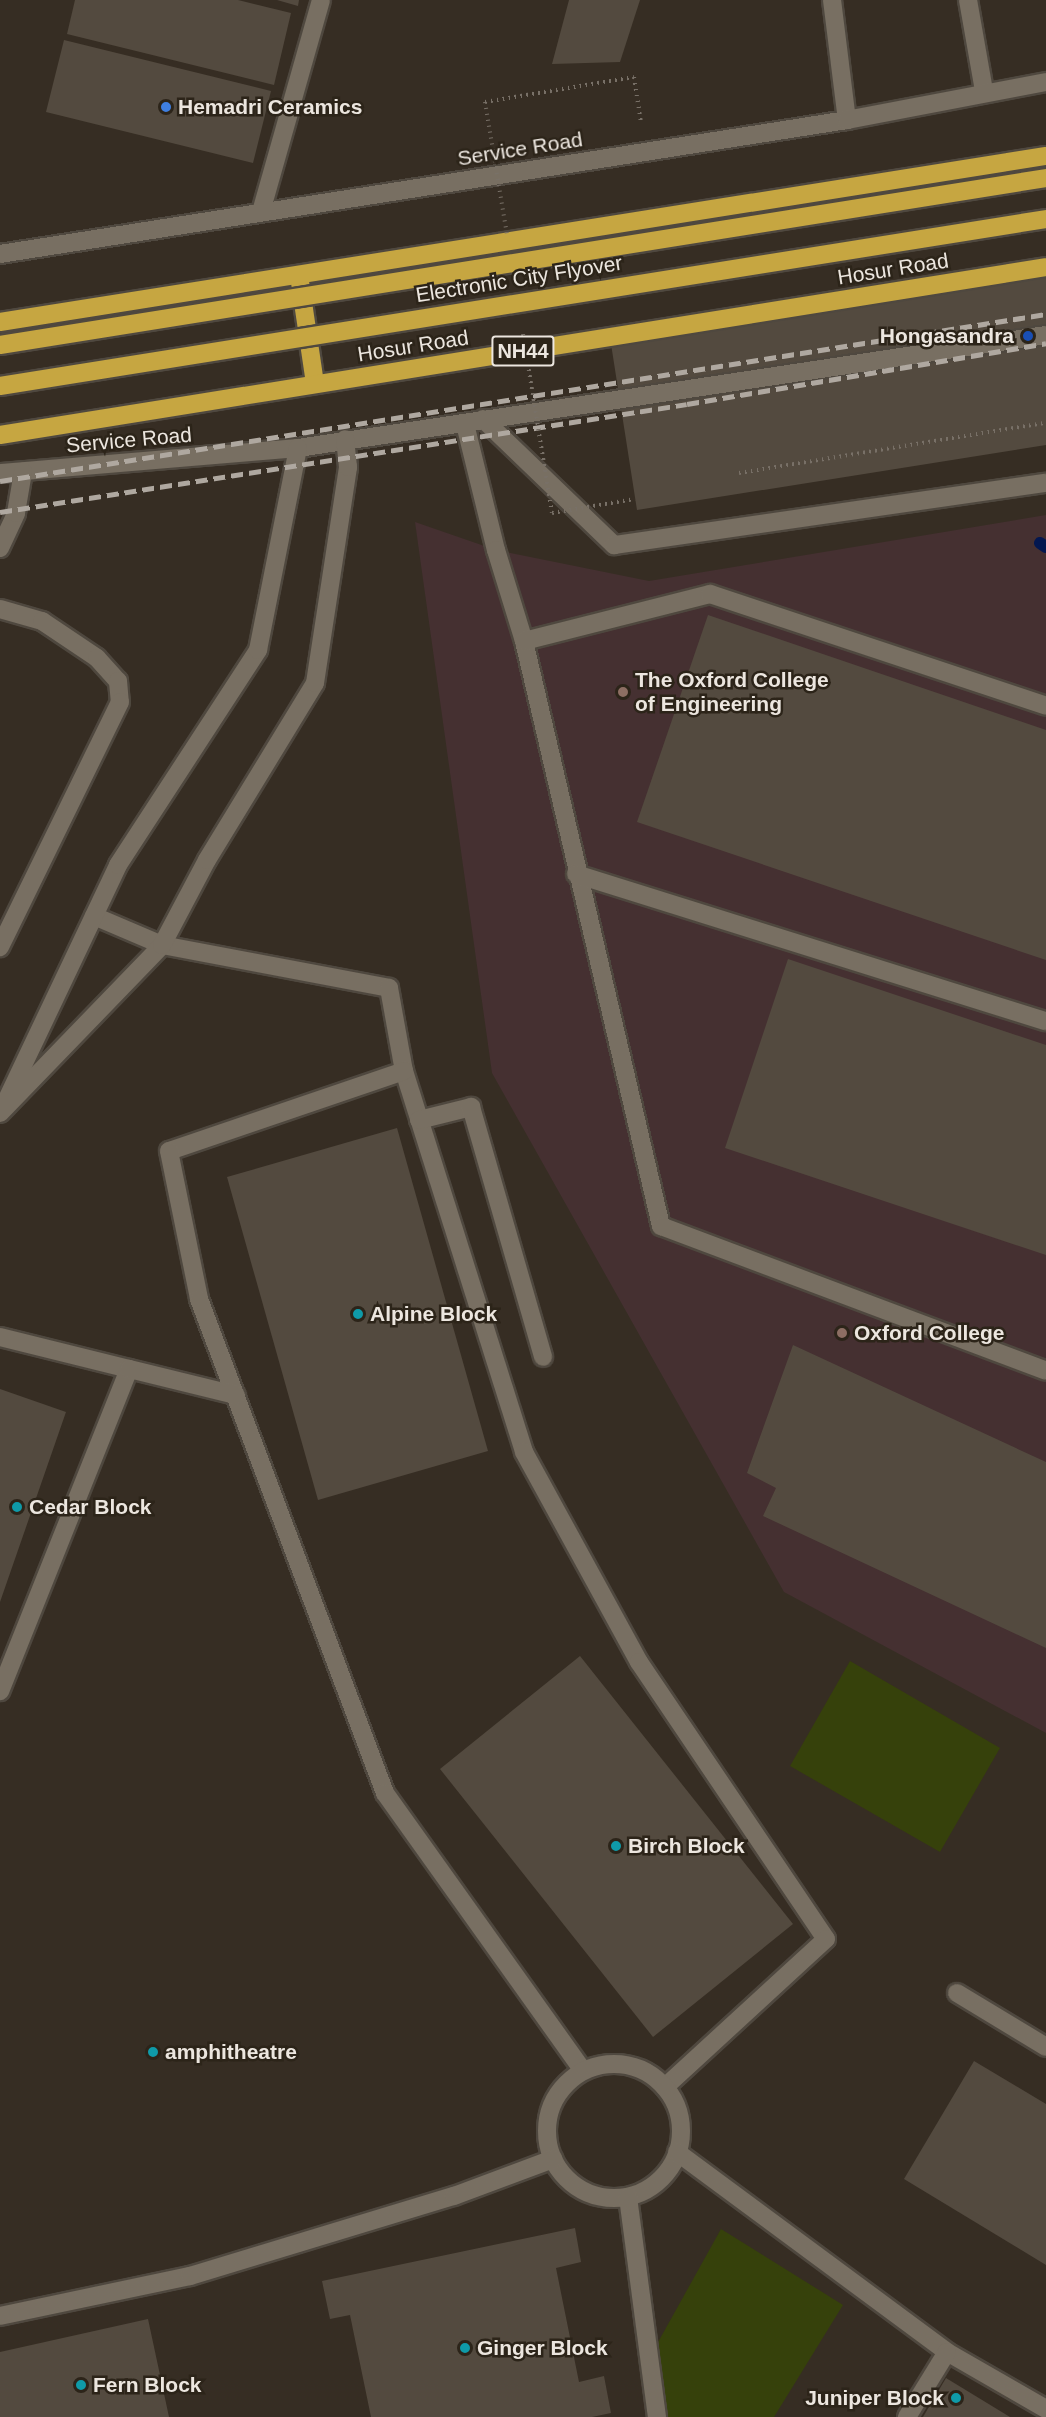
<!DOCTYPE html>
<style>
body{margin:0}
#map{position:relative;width:1046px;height:2417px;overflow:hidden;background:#362d23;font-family:Arial,sans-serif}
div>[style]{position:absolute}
.education>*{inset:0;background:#453031}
.green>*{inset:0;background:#36410b}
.stream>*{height:12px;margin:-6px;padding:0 6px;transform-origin:6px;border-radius:6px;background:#031750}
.building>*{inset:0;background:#534a3f}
.path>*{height:4px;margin-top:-2px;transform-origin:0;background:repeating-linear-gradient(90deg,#787067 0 1.5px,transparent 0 6px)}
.roads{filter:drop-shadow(2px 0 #4f483f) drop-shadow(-2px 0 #4f483f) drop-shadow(0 2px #4f483f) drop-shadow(0 -2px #4f483f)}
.minor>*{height:18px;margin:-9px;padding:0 9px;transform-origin:9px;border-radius:9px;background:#786f62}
.minor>.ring{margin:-9px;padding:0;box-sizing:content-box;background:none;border:18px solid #786f62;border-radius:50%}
.highway>*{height:18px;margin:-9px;padding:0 9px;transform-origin:9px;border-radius:9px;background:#c6a641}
.rail>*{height:4.5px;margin-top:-2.25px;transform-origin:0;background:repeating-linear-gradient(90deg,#afa8a0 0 12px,transparent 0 18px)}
.path-bridge>*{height:4px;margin-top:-2px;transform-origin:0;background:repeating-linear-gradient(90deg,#787067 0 1.5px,transparent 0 6px)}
.bridges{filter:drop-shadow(2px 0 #4f483f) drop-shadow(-2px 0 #4f483f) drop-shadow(0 2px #4f483f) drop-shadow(0 -2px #4f483f)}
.highway-bridge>*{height:18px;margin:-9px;padding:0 9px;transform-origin:9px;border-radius:9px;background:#c6a641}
.dots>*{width:16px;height:16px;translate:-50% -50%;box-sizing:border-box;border:3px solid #2c2419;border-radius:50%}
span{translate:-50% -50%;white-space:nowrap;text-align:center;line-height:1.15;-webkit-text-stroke:5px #2c2419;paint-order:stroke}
.shield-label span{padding:2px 4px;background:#2c2419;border:2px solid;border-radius:4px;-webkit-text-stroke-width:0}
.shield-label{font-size:20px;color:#ece6df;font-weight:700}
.poi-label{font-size:21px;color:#ece6df;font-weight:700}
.left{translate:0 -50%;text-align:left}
.right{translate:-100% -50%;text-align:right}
.street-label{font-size:21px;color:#ece6df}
</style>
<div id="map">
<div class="education">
<div style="clip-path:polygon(1046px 515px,1046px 1733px,784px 1592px,492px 1073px,415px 522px,496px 550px,649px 581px)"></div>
</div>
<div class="green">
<div style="clip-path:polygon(850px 1661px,1000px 1748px,940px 1852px,790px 1766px)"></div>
<div style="clip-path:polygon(721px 2229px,843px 2305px,774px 2417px,664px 2417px,652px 2353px)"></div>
</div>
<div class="stream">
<div style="left:1040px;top:543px;width:7px;rotate:34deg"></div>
</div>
<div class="building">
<div style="clip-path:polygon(75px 0,238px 0,291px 13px,274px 85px,67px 34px)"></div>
<div style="clip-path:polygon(277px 0,299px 0,298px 6px)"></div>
<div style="clip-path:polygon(569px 0,640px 0,620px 62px,552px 64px)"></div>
<div style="clip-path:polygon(64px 40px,271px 91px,253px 163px,46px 112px)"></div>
<div style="clip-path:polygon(1046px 274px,1046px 445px,637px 510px,611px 344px)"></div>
<div style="clip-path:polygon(708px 615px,1046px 730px,1046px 960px,637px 822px)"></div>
<div style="clip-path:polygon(788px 959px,1046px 1045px,1046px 1255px,725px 1148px)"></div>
<div style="clip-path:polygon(397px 1128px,488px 1451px,318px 1500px,227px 1177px)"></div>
<div style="clip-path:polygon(793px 1345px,1046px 1462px,1046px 1648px,763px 1516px,776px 1488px,747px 1473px)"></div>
<div style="clip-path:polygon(0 1389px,66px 1412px,0 1602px)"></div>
<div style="clip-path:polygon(580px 1656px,793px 1924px,653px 2037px,440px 1769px)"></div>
<div style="clip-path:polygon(974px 2061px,1046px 2104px,1046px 2265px,904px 2179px)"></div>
<div style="clip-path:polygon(575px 2228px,581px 2262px,556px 2268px,579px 2382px,604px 2376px,611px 2413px,592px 2417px,371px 2417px,350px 2315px,330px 2319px,322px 2281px)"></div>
<div style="clip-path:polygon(148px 2319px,169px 2417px,0 2417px,0 2352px)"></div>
<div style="clip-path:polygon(946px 2378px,1010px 2417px,923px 2417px)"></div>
</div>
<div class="path">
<div style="left:485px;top:102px;width:151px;rotate:-9.5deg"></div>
<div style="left:634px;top:77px;width:47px;rotate:81.3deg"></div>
<div style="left:739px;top:473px;width:311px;rotate:-9.3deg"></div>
</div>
<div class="roads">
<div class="minor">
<div style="left:832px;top:0;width:121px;rotate:82.9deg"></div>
<div style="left:968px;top:0;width:92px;rotate:80deg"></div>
<div style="left:261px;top:212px;width:220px;rotate:-74.2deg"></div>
<div style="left:0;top:254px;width:858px;rotate:-8.99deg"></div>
<div style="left:847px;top:120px;width:203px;rotate:-10.8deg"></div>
<div style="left:483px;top:419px;width:182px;rotate:43.9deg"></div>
<div style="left:614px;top:545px;width:436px;rotate:-8.2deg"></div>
<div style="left:465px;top:424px;width:130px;rotate:76.2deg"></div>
<div style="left:496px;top:550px;width:95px;rotate:72.9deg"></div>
<div style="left:524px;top:641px;width:601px;rotate:76.82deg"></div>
<div style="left:661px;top:1226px;width:411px;rotate:20.6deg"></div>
<div style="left:0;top:473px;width:299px;rotate:-4.8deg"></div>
<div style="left:298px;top:448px;width:756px;rotate:-8.59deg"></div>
<div style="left:0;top:548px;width:38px;rotate:-65deg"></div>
<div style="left:16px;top:513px;width:42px;rotate:-80.3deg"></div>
<div style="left:0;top:609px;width:44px;rotate:15.9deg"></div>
<div style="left:42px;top:621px;width:66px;rotate:33.9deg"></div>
<div style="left:97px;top:658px;width:31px;rotate:48deg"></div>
<div style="left:118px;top:681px;width:21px;rotate:85deg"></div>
<div style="left:120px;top:702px;width:273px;rotate:116.1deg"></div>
<div style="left:524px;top:641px;width:192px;rotate:-14.2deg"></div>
<div style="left:710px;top:594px;width:354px;rotate:18.4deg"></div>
<div style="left:576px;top:874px;width:492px;rotate:17.4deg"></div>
<div style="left:94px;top:916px;width:74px;rotate:23.1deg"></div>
<div style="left:162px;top:945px;width:231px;rotate:10.7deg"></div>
<div style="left:389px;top:988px;width:84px;rotate:79.8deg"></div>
<div style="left:404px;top:1071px;width:399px;rotate:72.5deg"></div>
<div style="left:524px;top:1452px;width:239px;rotate:61.3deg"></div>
<div style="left:639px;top:1662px;width:334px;rotate:56deg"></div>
<div style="left:826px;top:1939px;width:219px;rotate:137.4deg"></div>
<div style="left:404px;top:1071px;width:248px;rotate:161.2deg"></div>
<div style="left:169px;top:1151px;width:151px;rotate:78.5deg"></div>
<div style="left:199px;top:1299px;width:528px;rotate:69.37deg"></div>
<div style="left:385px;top:1793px;width:341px;rotate:54.5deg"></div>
<div style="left:7px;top:1099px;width:259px;rotate:-64.6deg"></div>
<div style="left:118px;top:865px;width:257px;rotate:-56.9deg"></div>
<div style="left:258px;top:650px;width:206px;rotate:-78.8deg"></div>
<div style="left:0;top:1113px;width:233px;rotate:-46deg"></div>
<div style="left:162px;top:945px;width:96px;rotate:-62.1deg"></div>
<div style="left:207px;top:860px;width:207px;rotate:-58.6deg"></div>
<div style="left:315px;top:683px;width:219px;rotate:-81.3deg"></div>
<div style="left:348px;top:467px;width:28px;rotate:-96deg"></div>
<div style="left:419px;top:1120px;width:54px;rotate:-14deg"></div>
<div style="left:471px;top:1107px;width:260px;rotate:73.9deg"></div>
<div style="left:0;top:1337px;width:133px;rotate:13.9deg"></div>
<div style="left:129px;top:1369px;width:347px;rotate:111.8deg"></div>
<div style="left:129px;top:1369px;width:110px;rotate:13.7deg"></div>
<div style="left:957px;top:1993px;width:104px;rotate:31.2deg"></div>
<div class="ring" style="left:547px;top:2064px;width:116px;height:116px"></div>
<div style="left:677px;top:2152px;width:336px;rotate:36.5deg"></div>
<div style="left:947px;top:2352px;width:114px;rotate:29.9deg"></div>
<div style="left:628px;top:2197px;width:222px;rotate:82.5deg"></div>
<div style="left:0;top:2316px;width:194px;rotate:-11.9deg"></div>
<div style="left:190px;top:2276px;width:276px;rotate:-16.9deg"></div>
<div style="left:454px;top:2196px;width:106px;rotate:-20.5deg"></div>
<div style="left:907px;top:2417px;width:76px;rotate:-58.4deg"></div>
</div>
<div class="highway">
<div style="left:300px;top:282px;width:103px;rotate:81.6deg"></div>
<div style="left:0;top:322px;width:1059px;rotate:-9.02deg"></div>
<div style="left:0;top:435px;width:1059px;rotate:-9.12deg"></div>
</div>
</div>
<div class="rail">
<div style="left:0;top:481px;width:1059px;rotate:-9.07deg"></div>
<div style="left:0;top:512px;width:695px;rotate:-8.93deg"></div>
<div style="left:687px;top:404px;width:364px;rotate:-9.6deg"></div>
</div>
<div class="path-bridge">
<div style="left:485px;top:102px;width:135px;rotate:80.6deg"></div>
<div style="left:523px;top:334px;width:181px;rotate:80.8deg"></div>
<div style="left:552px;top:513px;width:84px;rotate:-9.6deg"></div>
</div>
<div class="bridges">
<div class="highway-bridge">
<div style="left:0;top:345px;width:1059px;rotate:-9.07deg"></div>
<div style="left:0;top:386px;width:1059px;rotate:-9.07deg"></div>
</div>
</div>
<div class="dots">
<div style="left:166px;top:107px;background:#3f7fe0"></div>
<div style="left:1028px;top:336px;background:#1a4fb4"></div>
<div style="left:623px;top:692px;background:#8d6e63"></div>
<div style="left:358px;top:1314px;background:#0f9aa8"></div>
<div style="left:842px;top:1333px;background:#8d6e63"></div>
<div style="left:17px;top:1507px;background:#0f9aa8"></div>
<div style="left:616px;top:1846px;background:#0f9aa8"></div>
<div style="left:153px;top:2052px;background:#0f9aa8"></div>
<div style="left:465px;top:2348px;background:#0f9aa8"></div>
<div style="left:81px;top:2385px;background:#0f9aa8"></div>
<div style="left:956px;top:2398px;background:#0f9aa8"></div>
</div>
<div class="shield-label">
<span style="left:523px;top:351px">NH44</span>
</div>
<div class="poi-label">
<span class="left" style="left:178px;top:107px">Hemadri Ceramics</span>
<span class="right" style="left:1014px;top:336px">Hongasandra</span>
<span class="left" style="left:635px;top:692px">The Oxford College<br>of Engineering</span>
<span class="left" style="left:370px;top:1314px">Alpine Block</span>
<span class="left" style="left:854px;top:1333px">Oxford College</span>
<span class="left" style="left:29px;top:1507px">Cedar Block</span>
<span class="left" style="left:628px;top:1846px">Birch Block</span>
<span class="left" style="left:165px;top:2052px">amphitheatre</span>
<span class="left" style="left:477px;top:2348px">Ginger Block</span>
<span class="left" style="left:93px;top:2385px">Fern Block</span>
<span class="right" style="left:944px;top:2398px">Juniper Block</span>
</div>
<div class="street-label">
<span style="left:520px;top:149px;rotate:-9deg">Service Road</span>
<span style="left:893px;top:269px;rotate:-9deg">Hosur Road</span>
<span style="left:519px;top:279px;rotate:-9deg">Electronic City Flyover</span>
<span style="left:413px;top:346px;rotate:-9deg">Hosur Road</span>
<span style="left:129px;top:440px;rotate:-5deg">Service Road</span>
</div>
</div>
